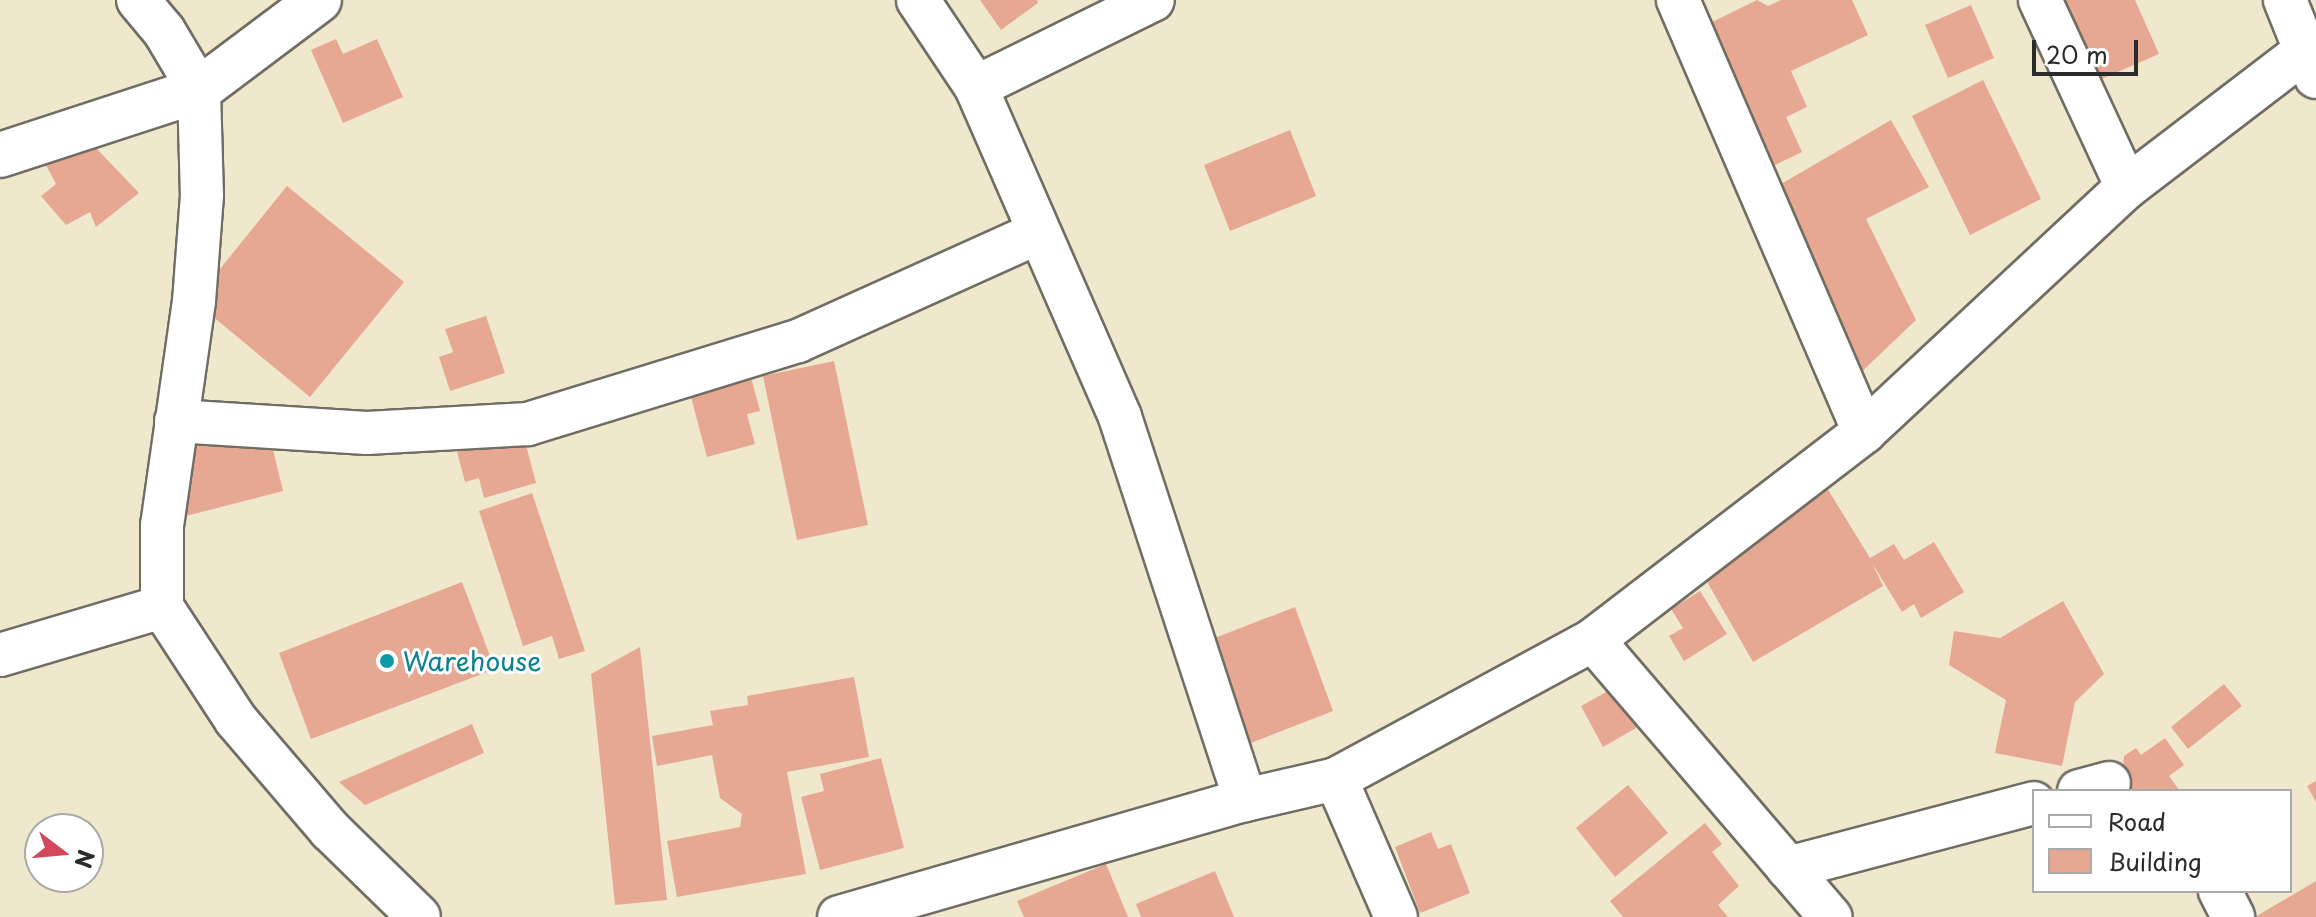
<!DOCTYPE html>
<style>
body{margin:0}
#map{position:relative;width:2316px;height:917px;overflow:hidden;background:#f0e8cd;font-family:"Playpen Sans",sans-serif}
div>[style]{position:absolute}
.building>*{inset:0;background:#e7a893}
.roads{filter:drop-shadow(2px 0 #706d64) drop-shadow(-2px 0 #706d64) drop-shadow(0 2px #706d64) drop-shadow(0 -2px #706d64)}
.minor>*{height:42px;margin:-21px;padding:0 21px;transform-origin:21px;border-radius:21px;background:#fff}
.tertiary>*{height:44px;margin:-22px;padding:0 22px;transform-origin:22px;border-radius:22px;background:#fff}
.dots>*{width:22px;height:22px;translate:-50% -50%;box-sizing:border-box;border:4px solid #fff;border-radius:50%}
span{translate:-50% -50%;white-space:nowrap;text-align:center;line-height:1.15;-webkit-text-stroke:6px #fff;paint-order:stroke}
.culture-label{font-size:26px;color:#0d838f}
.left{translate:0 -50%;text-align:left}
.legend{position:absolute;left:2032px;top:789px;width:260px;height:104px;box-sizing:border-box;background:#fff;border:2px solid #aaa;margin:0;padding:10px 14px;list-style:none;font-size:24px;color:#2b2b2b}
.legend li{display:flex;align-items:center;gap:16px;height:40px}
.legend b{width:40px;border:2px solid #aaa}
.north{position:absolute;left:24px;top:813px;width:80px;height:80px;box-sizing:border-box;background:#fff;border:2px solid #aaa;border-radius:50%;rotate:106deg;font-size:22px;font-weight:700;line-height:32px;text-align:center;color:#2b2b2b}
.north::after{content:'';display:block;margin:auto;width:28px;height:36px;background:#d1495b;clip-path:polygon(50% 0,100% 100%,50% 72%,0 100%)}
.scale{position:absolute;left:2032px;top:40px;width:106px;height:36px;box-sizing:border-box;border:4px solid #2b2b2b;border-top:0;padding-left:10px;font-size:24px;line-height:28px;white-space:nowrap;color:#2b2b2b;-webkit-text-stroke:6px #fff;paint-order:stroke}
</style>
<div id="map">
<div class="building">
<div style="clip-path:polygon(980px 0,1037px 0,1038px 3px,1001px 30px)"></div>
<div style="clip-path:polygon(1757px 0,1768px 6px,1781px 0,1852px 0,1868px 35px,1791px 71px,1807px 107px,1786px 117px,1802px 152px,1773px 166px,1708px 24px)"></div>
<div style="clip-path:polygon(2054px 0,2135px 0,2159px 54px,2090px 84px)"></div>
<div style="clip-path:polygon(1971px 5px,1994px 58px,1948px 78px,1925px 25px)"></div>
<div style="clip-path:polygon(336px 39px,343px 54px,377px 39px,403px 97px,343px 123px,311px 50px)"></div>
<div style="clip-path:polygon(1983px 80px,2041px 199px,1970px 235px,1912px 116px)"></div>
<div style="clip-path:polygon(1891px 120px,1929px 187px,1866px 219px,1916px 320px,1855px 378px,1794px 254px,1809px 247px,1776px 187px)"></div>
<div style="clip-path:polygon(1290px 130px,1316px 196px,1230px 231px,1204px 165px)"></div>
<div style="clip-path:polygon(97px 149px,139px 193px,96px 227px,90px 212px,66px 225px,41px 196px,56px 184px,46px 165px)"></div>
<div style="clip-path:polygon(287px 186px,404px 282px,310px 397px,194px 301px)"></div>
<div style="clip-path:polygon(486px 316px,505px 373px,450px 391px,439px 357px,453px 352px,445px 329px)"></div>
<div style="clip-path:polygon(834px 361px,868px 525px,797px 540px,763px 376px)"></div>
<div style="clip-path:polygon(749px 370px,760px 411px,747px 414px,755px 444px,707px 457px,688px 386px)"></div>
<div style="clip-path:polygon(268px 429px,283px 491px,182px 517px,183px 450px)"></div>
<div style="clip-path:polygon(522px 430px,536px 483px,484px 498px,479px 478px,465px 482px,456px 448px)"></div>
<div style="clip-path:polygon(1824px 483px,1870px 558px,1894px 544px,1904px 560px,1934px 542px,1964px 592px,1921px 618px,1914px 604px,1902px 612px,1872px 563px,1883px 586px,1753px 662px,1694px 559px)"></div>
<div style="clip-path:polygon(532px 493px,585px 651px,559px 659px,552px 636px,523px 646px,479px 511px)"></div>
<div style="clip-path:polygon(462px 582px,495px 669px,311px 739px,279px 653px)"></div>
<div style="clip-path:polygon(1700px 591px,1727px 634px,1684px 661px,1669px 636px,1683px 628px,1671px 609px)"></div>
<div style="clip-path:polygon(2063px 601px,2104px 674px,2075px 702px,2062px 766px,1995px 753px,2006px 700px,1949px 665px,1954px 631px,2000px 638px)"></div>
<div style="clip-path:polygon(1295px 607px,1333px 711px,1251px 743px,1212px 639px)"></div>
<div style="clip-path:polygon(640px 647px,667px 900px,615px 905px,591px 674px)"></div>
<div style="clip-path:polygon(854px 677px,869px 757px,787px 772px,806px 874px,677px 897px,667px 841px,740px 827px,742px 814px,720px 798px,712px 755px,657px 766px,652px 736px,713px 725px,710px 711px,748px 705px,747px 696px)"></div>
<div style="clip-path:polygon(2224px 684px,2242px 706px,2188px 749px,2171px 727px)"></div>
<div style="clip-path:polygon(1619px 685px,1641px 725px,1603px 747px,1581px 706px)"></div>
<div style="clip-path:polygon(472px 724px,484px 753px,365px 805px,339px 782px)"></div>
<div style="clip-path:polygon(2165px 738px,2184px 765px,2169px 776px,2180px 791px,2121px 791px,2124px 756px,2136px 748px,2141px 755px)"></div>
<div style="clip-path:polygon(881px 758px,904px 848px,820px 870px,801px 797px,824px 791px,820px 774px)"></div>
<div style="clip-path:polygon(2316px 781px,2316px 802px,2307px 786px)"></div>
<div style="clip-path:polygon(1628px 785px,1668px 833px,1615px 877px,1576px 828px)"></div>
<div style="clip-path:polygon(1705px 823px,1722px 844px,1712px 852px,1739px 886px,1718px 905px,1728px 917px,1623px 917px,1610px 901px)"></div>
<div style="clip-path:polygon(1431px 832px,1438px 849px,1451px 844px,1470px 893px,1420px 913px,1395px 847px)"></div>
<div style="clip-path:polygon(1106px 864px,1128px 917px,1024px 917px,1017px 901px)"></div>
<div style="clip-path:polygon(1215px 871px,1234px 917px,1141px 917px,1136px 904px)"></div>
<div style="clip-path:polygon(2316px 881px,2316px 917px,2255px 917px)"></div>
</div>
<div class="roads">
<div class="minor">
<div style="left:138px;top:0;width:40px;rotate:50deg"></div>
<div style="left:164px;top:31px;width:69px;rotate:59.3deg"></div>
<div style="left:199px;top:90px;width:105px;rotate:88.4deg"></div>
<div style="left:202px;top:195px;width:106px;rotate:94.3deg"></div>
<div style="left:194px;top:301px;width:226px;rotate:98.1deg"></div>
<div style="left:162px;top:525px;width:82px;rotate:90deg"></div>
<div style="left:162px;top:607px;width:135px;rotate:56.8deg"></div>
<div style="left:236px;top:720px;width:145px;rotate:49.5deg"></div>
<div style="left:330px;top:830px;width:124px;rotate:44.3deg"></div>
<div style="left:918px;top:0;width:105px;rotate:56.3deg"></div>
<div style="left:976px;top:87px;width:360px;rotate:66.4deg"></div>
<div style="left:1120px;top:417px;width:403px;rotate:71.9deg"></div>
<div style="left:1678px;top:0;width:470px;rotate:66.7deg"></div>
<div style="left:2040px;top:0;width:206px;rotate:65.1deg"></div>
<div style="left:2285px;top:0;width:83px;rotate:68.1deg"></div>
<div style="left:976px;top:87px;width:197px;rotate:-26.2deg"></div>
<div style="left:176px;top:421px;width:191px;rotate:3.6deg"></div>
<div style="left:367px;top:433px;width:161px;rotate:-3.2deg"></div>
<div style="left:528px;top:424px;width:282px;rotate:-17.1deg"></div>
<div style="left:798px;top:341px;width:262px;rotate:-24.3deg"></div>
<div style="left:1593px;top:640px;width:365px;rotate:49.4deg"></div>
<div style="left:0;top:655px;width:169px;rotate:-16.5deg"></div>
<div style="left:1336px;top:779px;width:150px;rotate:66.5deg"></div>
<div style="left:2079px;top:791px;width:31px;rotate:-15deg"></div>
<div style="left:1788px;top:868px;width:254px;rotate:-14.8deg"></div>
<div style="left:2220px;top:891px;width:29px;rotate:63deg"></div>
<div style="left:839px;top:917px;width:423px;rotate:-16.1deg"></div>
<div style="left:1245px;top:800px;width:93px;rotate:-13deg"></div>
<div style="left:1336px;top:779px;width:292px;rotate:-28.4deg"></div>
<div style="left:1593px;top:640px;width:342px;rotate:-37.5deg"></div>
<div style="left:1864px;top:432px;width:359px;rotate:-43deg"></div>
<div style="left:2127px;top:187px;width:224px;rotate:-37.4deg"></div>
</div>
<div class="tertiary">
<div style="left:0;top:155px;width:209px;rotate:-18.1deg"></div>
<div style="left:199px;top:90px;width:150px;rotate:-36.9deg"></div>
</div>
</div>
<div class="dots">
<div style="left:387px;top:661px;background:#0f9aa8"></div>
</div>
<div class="culture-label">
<span class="left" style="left:403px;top:661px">Warehouse</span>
</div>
<ul class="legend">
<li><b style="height:10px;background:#fff"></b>Road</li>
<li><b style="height:22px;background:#e7a893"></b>Building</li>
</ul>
<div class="north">N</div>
<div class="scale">20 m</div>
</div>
